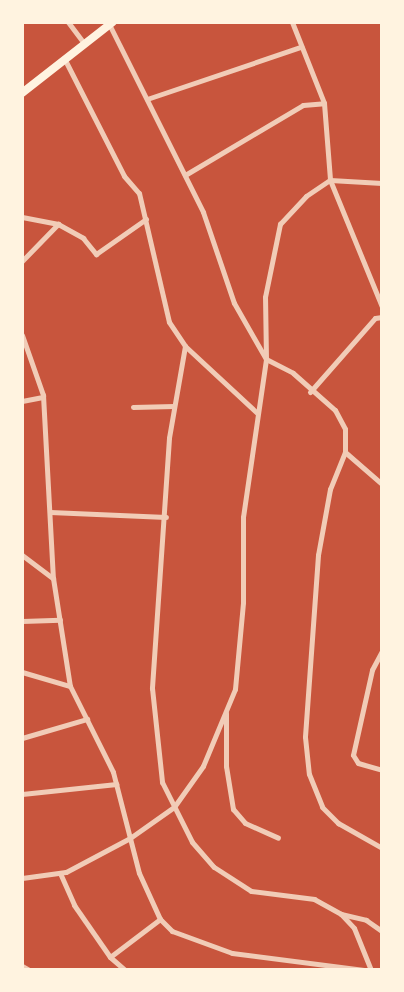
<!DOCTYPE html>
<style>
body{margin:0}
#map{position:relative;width:404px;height:992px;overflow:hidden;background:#c8553d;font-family:Rubik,sans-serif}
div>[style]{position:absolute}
.minor>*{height:5px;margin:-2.5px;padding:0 2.5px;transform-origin:2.5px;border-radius:2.5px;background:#f1ccb7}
.secondary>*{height:8px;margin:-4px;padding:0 4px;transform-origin:4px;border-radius:4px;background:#fff3e0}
span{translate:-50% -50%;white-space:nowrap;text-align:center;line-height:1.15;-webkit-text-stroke:4.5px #fff3e0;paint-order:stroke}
.frame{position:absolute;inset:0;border:24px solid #fff3e0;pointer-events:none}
</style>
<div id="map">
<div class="minor">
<div style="left:68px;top:22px;width:25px;rotate:53deg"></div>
<div style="left:292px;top:22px;width:87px;rotate:68.4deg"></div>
<div style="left:324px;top:103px;width:77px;rotate:85.5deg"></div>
<div style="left:330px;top:180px;width:137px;rotate:67.7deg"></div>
<div style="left:109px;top:24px;width:210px;rotate:63.4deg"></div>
<div style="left:203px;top:212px;width:96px;rotate:71.2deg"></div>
<div style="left:234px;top:303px;width:64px;rotate:60.3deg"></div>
<div style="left:266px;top:359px;width:30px;rotate:27deg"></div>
<div style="left:293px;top:373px;width:56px;rotate:41.4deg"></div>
<div style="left:335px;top:410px;width:21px;rotate:62deg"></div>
<div style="left:345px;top:429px;width:23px;rotate:90deg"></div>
<div style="left:345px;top:452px;width:49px;rotate:40.9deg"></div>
<div style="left:64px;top:58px;width:132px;rotate:63deg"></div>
<div style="left:124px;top:176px;width:23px;rotate:49deg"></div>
<div style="left:139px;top:193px;width:132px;rotate:76.9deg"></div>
<div style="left:169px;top:322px;width:29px;rotate:56deg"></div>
<div style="left:185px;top:346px;width:98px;rotate:42.9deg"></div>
<div style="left:147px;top:99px;width:163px;rotate:-18.7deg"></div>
<div style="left:185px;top:175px;width:137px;rotate:-30.7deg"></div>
<div style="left:303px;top:105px;width:21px;rotate:-5deg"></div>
<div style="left:22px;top:217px;width:37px;rotate:11deg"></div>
<div style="left:58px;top:224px;width:29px;rotate:29deg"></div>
<div style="left:83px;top:238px;width:21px;rotate:51deg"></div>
<div style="left:96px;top:254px;width:61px;rotate:-35deg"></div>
<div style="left:22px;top:261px;width:52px;rotate:-45.8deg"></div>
<div style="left:22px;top:335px;width:64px;rotate:70.7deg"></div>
<div style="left:43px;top:395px;width:183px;rotate:86.9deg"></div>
<div style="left:185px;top:346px;width:93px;rotate:99.9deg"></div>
<div style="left:169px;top:438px;width:251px;rotate:93.9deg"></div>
<div style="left:152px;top:688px;width:95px;rotate:83.9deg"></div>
<div style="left:162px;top:782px;width:67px;rotate:63.4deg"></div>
<div style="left:192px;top:842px;width:33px;rotate:49deg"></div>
<div style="left:214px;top:867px;width:44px;rotate:33deg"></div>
<div style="left:251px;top:891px;width:64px;rotate:7.2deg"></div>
<div style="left:314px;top:899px;width:31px;rotate:29deg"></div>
<div style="left:341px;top:914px;width:19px;rotate:47deg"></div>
<div style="left:354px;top:928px;width:45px;rotate:68deg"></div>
<div style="left:310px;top:392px;width:98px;rotate:-48.7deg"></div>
<div style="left:375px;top:318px;width:7px;rotate:-8deg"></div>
<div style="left:22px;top:401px;width:21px;rotate:-11deg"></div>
<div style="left:133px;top:407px;width:41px;rotate:-1.4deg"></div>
<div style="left:345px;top:452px;width:40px;rotate:112deg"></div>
<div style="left:330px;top:489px;width:67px;rotate:100.3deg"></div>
<div style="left:318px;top:555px;width:182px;rotate:94.1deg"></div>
<div style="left:305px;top:737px;width:37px;rotate:84deg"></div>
<div style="left:309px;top:774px;width:35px;rotate:68deg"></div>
<div style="left:322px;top:807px;width:23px;rotate:45deg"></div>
<div style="left:338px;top:823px;width:51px;rotate:29.6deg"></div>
<div style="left:50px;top:512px;width:116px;rotate:2.5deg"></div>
<div style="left:22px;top:555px;width:39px;rotate:37deg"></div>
<div style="left:53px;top:578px;width:109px;rotate:81.1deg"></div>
<div style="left:70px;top:686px;width:96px;rotate:63.4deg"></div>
<div style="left:113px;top:772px;width:104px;rotate:75.6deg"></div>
<div style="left:139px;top:873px;width:51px;rotate:65.5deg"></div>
<div style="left:160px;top:919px;width:17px;rotate:45deg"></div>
<div style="left:172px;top:931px;width:64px;rotate:20.1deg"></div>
<div style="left:232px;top:953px;width:133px;rotate:7.3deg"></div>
<div style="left:22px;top:621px;width:38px;rotate:-2deg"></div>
<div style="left:382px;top:651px;width:21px;rotate:118deg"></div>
<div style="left:372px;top:670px;width:87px;rotate:102.6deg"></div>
<div style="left:353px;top:755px;width:9px;rotate:58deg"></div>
<div style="left:358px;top:763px;width:25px;rotate:16deg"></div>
<div style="left:22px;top:672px;width:50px;rotate:16.3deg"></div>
<div style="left:226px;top:713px;width:53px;rotate:90deg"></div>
<div style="left:226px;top:766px;width:44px;rotate:80.8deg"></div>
<div style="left:233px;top:809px;width:18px;rotate:49deg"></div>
<div style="left:245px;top:823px;width:36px;rotate:24deg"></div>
<div style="left:22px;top:738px;width:68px;rotate:-16.3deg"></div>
<div style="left:22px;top:794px;width:95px;rotate:-6.1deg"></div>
<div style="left:60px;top:873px;width:35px;rotate:66deg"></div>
<div style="left:74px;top:905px;width:63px;rotate:55.3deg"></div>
<div style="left:110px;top:957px;width:20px;rotate:41deg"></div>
<div style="left:22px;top:878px;width:44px;rotate:-7.8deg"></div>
<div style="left:66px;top:872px;width:72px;rotate:-28deg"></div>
<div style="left:130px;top:838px;width:54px;rotate:-35.2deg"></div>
<div style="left:174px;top:807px;width:50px;rotate:-54.7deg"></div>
<div style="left:203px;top:766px;width:83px;rotate:-67.4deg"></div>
<div style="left:235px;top:689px;width:87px;rotate:-84.7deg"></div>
<div style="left:243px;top:602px;width:85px;rotate:-90deg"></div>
<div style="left:243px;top:517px;width:160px;rotate:-81.7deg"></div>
<div style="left:266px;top:359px;width:62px;rotate:-90.9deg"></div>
<div style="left:265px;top:297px;width:75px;rotate:-78.4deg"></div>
<div style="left:280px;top:224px;width:38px;rotate:-47deg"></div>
<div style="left:306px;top:196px;width:29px;rotate:-34deg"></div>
<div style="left:330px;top:180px;width:52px;rotate:3.3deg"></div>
<div style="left:341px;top:914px;width:26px;rotate:13deg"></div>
<div style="left:366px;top:920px;width:19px;rotate:35deg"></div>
<div style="left:110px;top:957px;width:63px;rotate:-37.2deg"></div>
<div style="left:22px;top:966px;width:8px;rotate:30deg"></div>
</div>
<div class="secondary">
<div style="left:22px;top:93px;width:115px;rotate:-38deg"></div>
</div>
<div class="frame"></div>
</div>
